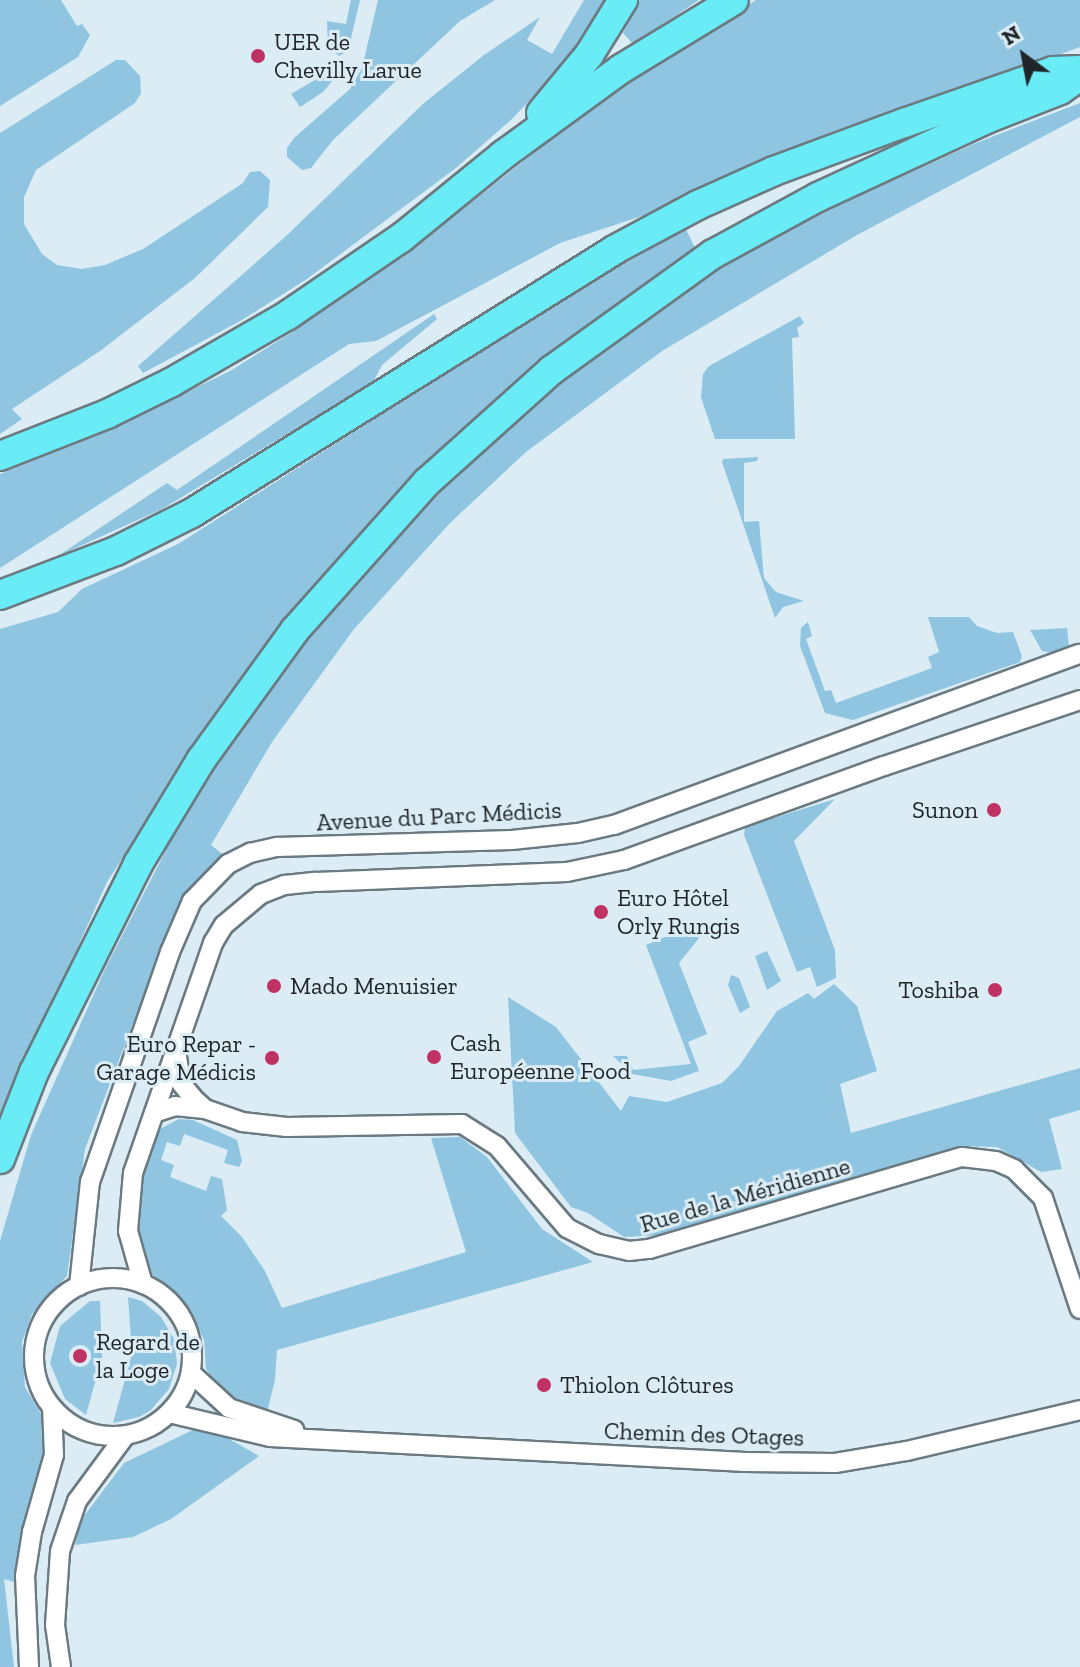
<!DOCTYPE html>
<meta charset="utf-8">
<style>
body{margin:0}
#map{position:relative;width:1080px;height:1667px;overflow:hidden;background:#dbecf4;font-family:"Zilla Slab",serif}
div>[style]{position:absolute}
.green>*{inset:0;background:#8fc5e0}
.roads{filter:drop-shadow(2px 0 #6b7a81) drop-shadow(-2px 0 #6b7a81) drop-shadow(0 2px #6b7a81) drop-shadow(0 -2px #6b7a81)}
.minor>*{height:18px;margin:-9px;padding:0 9px;transform-origin:9px;border-radius:9px;background:#fff}
.minor>.ring{margin:-9px;padding:0;box-sizing:content-box;background:none;border:18px solid #fff;border-radius:50%}
.highway>*{height:28px;margin:-14px;padding:0 14px;transform-origin:14px;border-radius:14px;background:#6aecf7}
.dots>*{width:22px;height:22px;translate:-50% -50%;box-sizing:border-box;border:4px solid #dbecf4;border-radius:50%}
span{translate:-50% -50%;white-space:nowrap;text-align:center;line-height:1.15;-webkit-text-stroke:6px #dbecf4;paint-order:stroke}
.poi-label{font-size:24px;color:#1f2528}
.left{translate:0 -50%;text-align:left}
.right{translate:-100% -50%;text-align:right}
.street-label{font-size:24px;color:#1f2528}
.north{position:absolute;left:984px;top:16px;width:80px;height:80px;-webkit-text-stroke:6px #dbecf4;paint-order:stroke;rotate:328deg;font-size:22px;font-weight:700;line-height:32px;text-align:center;color:#1f2528}
.north::after{content:'';display:block;margin:auto;width:28px;height:36px;background:#1f2528;clip-path:polygon(50% 0,100% 100%,50% 72%,0 100%)}
</style>
<div id="map">
<div class="green">
<div style="clip-path:polygon(0 0,61px 0,77px 26px,82px 24px,90px 35px,78px 57px,0 106px)"></div>
<div style="clip-path:polygon(351px 0,360px 0,348px 51px,339px 56px,328px 46px,327px 21px,346px 24px)"></div>
<div style="clip-path:polygon(378px 0,495px 0,460px 21px,333px 140px,311px 168px,302px 170px,287px 157px,287px 148px,294px 138px,350px 89px,362px 68px)"></div>
<div style="clip-path:polygon(584px 0,605px 0,566px 61px,513px 118px,456px 168px,307px 279px,242px 320px,143px 373px,138px 366px,285px 237px,424px 103px,484px 55px,540px 17px,527px 40px,552px 54px)"></div>
<div style="clip-path:polygon(640px 0,699px 0,633px 44px,623px 33px)"></div>
<div style="clip-path:polygon(756px 0,1080px 0,1080px 47px,779px 155px,648px 214px,560px 243px,376px 341px,349px 344px,0 568px,0 474px,107px 431px,230px 371px,289px 334px,407px 253px,625px 81px)"></div>
<div style="clip-path:polygon(116px 60px,125px 60px,140px 76px,141px 93px,135px 103px,36px 170px,24px 197px,24px 224px,42px 254px,57px 265px,82px 269px,105px 265px,143px 249px,243px 183px,250px 172px,260px 171px,270px 180px,268px 207px,195px 278px,100px 351px,12px 409px,22px 419px,0 434px,0 133px)"></div>
<div style="clip-path:polygon(327px 73px,332px 73px,334px 79px,323px 92px,300px 107px,291px 94px)"></div>
<div style="clip-path:polygon(1080px 103px,1080px 117px,857px 235px,662px 351px,526px 452px,450px 523px,354px 629px,272px 742px,211px 845px,226px 857px,180px 900px,85px 1149px,67px 1276px,32px 1314px,22px 1342px,25px 1387px,41px 1414px,43px 1464px,21px 1536px,14px 1582px,4px 1579px,14px 1667px,0 1667px,0 1241px,31px 1135px,105px 969px,182px 819px,263px 692px,341px 597px,482px 448px,640px 318px,716px 269px,804px 220px,976px 143px)"></div>
<div style="clip-path:polygon(686px 229px,695px 248px,558px 352px,284px 628px,214px 718px,107px 882px,0 1120px,0 629px,58px 612px,82px 589px,178px 544px,574px 292px)"></div>
<div style="clip-path:polygon(434px 314px,437px 319px,382px 365px,373px 382px,162px 509px,58px 556px,167px 483px,177px 490px)"></div>
<div style="clip-path:polygon(800px 316px,804px 323px,797px 328px,799px 337px,792px 338px,795px 439px,715px 439px,701px 397px,703px 374px,709px 366px)"></div>
<div style="clip-path:polygon(758px 457px,757px 461px,744px 463px,744px 522px,759px 521px,764px 578px,776px 592px,804px 601px,783px 607px,775px 618px,722px 462px,723px 459px)"></div>
<div style="clip-path:polygon(928px 617px,969px 617px,977px 626px,997px 633px,1013px 632px,1022px 656px,1020px 662px,853px 720px,825px 713px,800px 646px,801px 628px,808px 622px,812px 636px,806px 639px,825px 691px,831px 690px,836px 703px,932px 668px,928px 657px,939px 652px)"></div>
<div style="clip-path:polygon(1067px 628px,1069px 647px,1053px 653px,1042px 651px,1030px 630px)"></div>
<div style="clip-path:polygon(835px 799px,794px 841px,835px 950px,836px 978px,817px 987px,810px 967px,797px 972px,744px 835px,745px 827px)"></div>
<div style="clip-path:polygon(693px 925px,699px 938px,679px 963px,707px 1034px,688px 1042px,699px 1071px,671px 1081px,632px 1074px,613px 1056px,627px 1056px,633px 1070px,691px 1064px,646px 945px)"></div>
<div style="clip-path:polygon(767px 951px,781px 981px,767px 990px,755px 956px)"></div>
<div style="clip-path:polygon(731px 975px,739px 978px,750px 1007px,740px 1013px,728px 985px)"></div>
<div style="clip-path:polygon(834px 984px,857px 1006px,877px 1071px,840px 1084px,851px 1133px,1080px 1068px,1080px 1110px,1049px 1119px,1062px 1169px,1041px 1172px,997px 1147px,963px 1146px,661px 1235px,624px 1237px,588px 1213px,571px 1207px,515px 1133px,508px 997px,556px 1027px,621px 1111px,629px 1096px,667px 1102px,722px 1083px,739px 1066px,777px 1011px,808px 993px,814px 999px)"></div>
<div style="clip-path:polygon(179px 1119px,193px 1120px,237px 1140px,242px 1161px,239px 1167px,224px 1163px,228px 1150px,184px 1134px,180px 1146px,167px 1142px,161px 1160px,174px 1165px,170px 1177px,206px 1191px,211px 1176px,222px 1179px,227px 1210px,221px 1216px,242px 1237px,265px 1271px,282px 1308px,466px 1252px,431px 1138px,460px 1137px,487px 1157px,542px 1229px,593px 1262px,277px 1350px,275px 1380px,267px 1412px,238px 1401px,218px 1386px,206px 1369px,204px 1340px,189px 1309px,172px 1290px,145px 1269px,132px 1231px,137px 1182px,156px 1131px)"></div>
<div style="clip-path:polygon(128px 1297px,142px 1301px,161px 1317px,174px 1339px,177px 1364px,169px 1389px,151px 1410px,139px 1417px,113px 1423px,132px 1354px)"></div>
<div style="clip-path:polygon(90px 1301px,100px 1301px,102px 1357px,86px 1415px,65px 1399px,50px 1363px,60px 1326px)"></div>
<div style="clip-path:polygon(197px 1428px,215px 1431px,259px 1456px,171px 1519px,133px 1537px,75px 1545px,81px 1520px,124px 1463px)"></div>
</div>
<div class="roads">
<div class="minor">
<div style="left:177px;top:1057px;width:26px;rotate:81deg"></div>
<div style="left:181px;top:1083px;width:19px;rotate:51deg"></div>
<div style="left:193px;top:1098px;width:16px;rotate:43deg"></div>
<div style="left:205px;top:1109px;width:39px;rotate:19deg"></div>
<div style="left:242px;top:1122px;width:45px;rotate:6.3deg"></div>
<div style="left:287px;top:1127px;width:175px;rotate:-1deg"></div>
<div style="left:462px;top:1124px;width:41px;rotate:32.2deg"></div>
<div style="left:497px;top:1146px;width:108px;rotate:49.5deg"></div>
<div style="left:567px;top:1228px;width:36px;rotate:27deg"></div>
<div style="left:599px;top:1244px;width:31px;rotate:13deg"></div>
<div style="left:629px;top:1251px;width:20px;rotate:-6deg"></div>
<div style="left:649px;top:1249px;width:326px;rotate:-16.4deg"></div>
<div style="left:962px;top:1157px;width:34px;rotate:7deg"></div>
<div style="left:996px;top:1161px;width:20px;rotate:24deg"></div>
<div style="left:1014px;top:1169px;width:41px;rotate:45deg"></div>
<div style="left:1043px;top:1198px;width:117px;rotate:71.6deg"></div>
<div style="left:154px;top:1113px;width:22px;rotate:-18deg"></div>
<div style="left:175px;top:1106px;width:30px;rotate:6deg"></div>
<div class="ring" style="left:34px;top:1278px;width:140px;height:140px"></div>
<div style="left:143px;top:1284px;width:55px;rotate:-105.8deg"></div>
<div style="left:128px;top:1231px;width:58px;rotate:-85.1deg"></div>
<div style="left:133px;top:1173px;width:244px;rotate:-70.8deg"></div>
<div style="left:213px;top:943px;width:21px;rotate:-59deg"></div>
<div style="left:224px;top:925px;width:48px;rotate:-40deg"></div>
<div style="left:261px;top:894px;width:26px;rotate:-21deg"></div>
<div style="left:285px;top:885px;width:31px;rotate:-6deg"></div>
<div style="left:316px;top:882px;width:251px;rotate:-2.3deg"></div>
<div style="left:567px;top:872px;width:58px;rotate:-11.9deg"></div>
<div style="left:624px;top:860px;width:276px;rotate:-19.9deg"></div>
<div style="left:884px;top:766px;width:207px;rotate:-18.6deg"></div>
<div style="left:79px;top:1286px;width:105px;rotate:-84deg"></div>
<div style="left:90px;top:1182px;width:244px;rotate:-70.8deg"></div>
<div style="left:170px;top:952px;width:56px;rotate:-66.7deg"></div>
<div style="left:192px;top:901px;width:52px;rotate:-45.8deg"></div>
<div style="left:228px;top:864px;width:25px;rotate:-27deg"></div>
<div style="left:250px;top:853px;width:28px;rotate:-13deg"></div>
<div style="left:277px;top:847px;width:235px;rotate:-1.7deg"></div>
<div style="left:512px;top:840px;width:66px;rotate:-6.1deg"></div>
<div style="left:578px;top:833px;width:37px;rotate:-13deg"></div>
<div style="left:614px;top:825px;width:496px;rotate:-20.2deg"></div>
<div style="left:191px;top:1373px;width:52px;rotate:42.6deg"></div>
<div style="left:229px;top:1408px;width:69px;rotate:18.7deg"></div>
<div style="left:169px;top:1413px;width:104px;rotate:13.4deg"></div>
<div style="left:270px;top:1437px;width:476px;rotate:3deg"></div>
<div style="left:745px;top:1462px;width:90px;rotate:0.6deg"></div>
<div style="left:835px;top:1463px;width:73px;rotate:-9.5deg"></div>
<div style="left:907px;top:1451px;width:178px;rotate:-13.3deg"></div>
<div style="left:29px;top:1667px;width:91px;rotate:-92.5deg"></div>
<div style="left:25px;top:1576px;width:45px;rotate:-81deg"></div>
<div style="left:32px;top:1532px;width:80px;rotate:-74.1deg"></div>
<div style="left:54px;top:1455px;width:47px;rotate:-92.4deg"></div>
<div style="left:61px;top:1667px;width:42px;rotate:-98.1deg"></div>
<div style="left:55px;top:1625px;width:74px;rotate:-86.1deg"></div>
<div style="left:60px;top:1551px;width:53px;rotate:-71.2deg"></div>
<div style="left:77px;top:1501px;width:81px;rotate:-53.6deg"></div>
</div>
<div class="highway">
<div style="left:541px;top:113px;width:75px;rotate:-50.4deg"></div>
<div style="left:589px;top:55px;width:65px;rotate:-58.3deg"></div>
<div style="left:0;top:456px;width:115px;rotate:-21.4deg"></div>
<div style="left:107px;top:414px;width:72px;rotate:-26.2deg"></div>
<div style="left:172px;top:382px;width:134px;rotate:-30deg"></div>
<div style="left:288px;top:315px;width:137px;rotate:-34.3deg"></div>
<div style="left:401px;top:238px;width:132px;rotate:-39.1deg"></div>
<div style="left:503px;top:155px;width:146px;rotate:-36.1deg"></div>
<div style="left:621px;top:69px;width:132px;rotate:-31.4deg"></div>
<div style="left:0;top:595px;width:124px;rotate:-20.8deg"></div>
<div style="left:116px;top:551px;width:85px;rotate:-26.6deg"></div>
<div style="left:192px;top:513px;width:497px;rotate:-31.9deg"></div>
<div style="left:614px;top:250px;width:95px;rotate:-28.2deg"></div>
<div style="left:698px;top:205px;width:83px;rotate:-24.1deg"></div>
<div style="left:774px;top:171px;width:139px;rotate:-20.3deg"></div>
<div style="left:904px;top:123px;width:158px;rotate:-19.2deg"></div>
<div style="left:1053px;top:71px;width:27px;rotate:-2deg"></div>
<div style="left:0;top:1159px;width:93px;rotate:-68.7deg"></div>
<div style="left:34px;top:1072px;width:233px;rotate:-63.4deg"></div>
<div style="left:138px;top:864px;width:122px;rotate:-58.8deg"></div>
<div style="left:201px;top:760px;width:160px;rotate:-54.1deg"></div>
<div style="left:295px;top:630px;width:198px;rotate:-48.3deg"></div>
<div style="left:427px;top:482px;width:168px;rotate:-41.9deg"></div>
<div style="left:552px;top:370px;width:198px;rotate:-35.8deg"></div>
<div style="left:713px;top:254px;width:119px;rotate:-28.5deg"></div>
<div style="left:818px;top:197px;width:188px;rotate:-24.8deg"></div>
<div style="left:989px;top:118px;width:76px;rotate:-21.5deg"></div>
<div style="left:1060px;top:90px;width:24px;rotate:-35deg"></div>
</div>
</div>
<div class="dots">
<div style="left:258px;top:56px;background:#bf3263"></div>
<div style="left:994px;top:810px;background:#bf3263"></div>
<div style="left:601px;top:912px;background:#bf3263"></div>
<div style="left:274px;top:986px;background:#bf3263"></div>
<div style="left:995px;top:990px;background:#bf3263"></div>
<div style="left:434px;top:1057px;background:#bf3263"></div>
<div style="left:272px;top:1058px;background:#bf3263"></div>
<div style="left:80px;top:1356px;background:#bf3263"></div>
<div style="left:544px;top:1385px;background:#bf3263"></div>
</div>
<div class="poi-label">
<span class="left" style="left:274px;top:56px">UER de<br>Chevilly Larue</span>
<span class="right" style="left:978px;top:810px">Sunon</span>
<span class="left" style="left:617px;top:912px">Euro Hôtel<br>Orly Rungis</span>
<span class="left" style="left:290px;top:986px">Mado Menuisier</span>
<span class="right" style="left:979px;top:990px">Toshiba</span>
<span class="left" style="left:450px;top:1057px">Cash<br>Européenne Food</span>
<span class="right" style="left:256px;top:1058px">Euro Repar -<br>Garage Médicis</span>
<span class="left" style="left:96px;top:1356px">Regard de<br>la Loge</span>
<span class="left" style="left:560px;top:1385px">Thiolon Clôtures</span>
</div>
<div class="street-label">
<span style="left:439px;top:816px;rotate:-3deg">Avenue du Parc Médicis</span>
<span style="left:745px;top:1195px;rotate:-16deg">Rue de la Méridienne</span>
<span style="left:704px;top:1434px;rotate:2deg">Chemin des Otages</span>
</div>
<div class="north">N</div>
</div>
